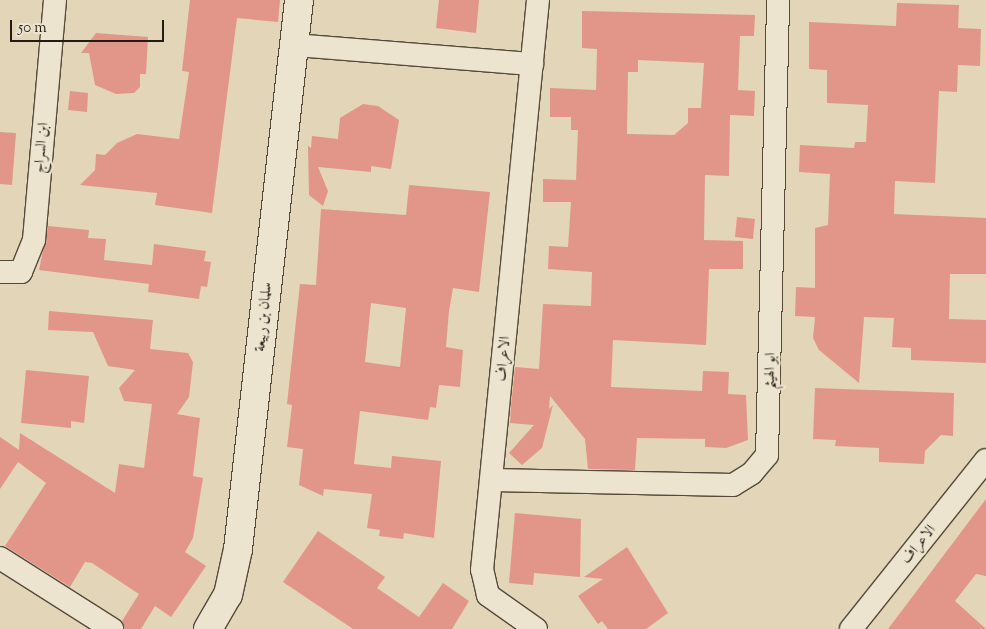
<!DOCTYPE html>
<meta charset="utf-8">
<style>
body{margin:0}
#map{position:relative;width:986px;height:629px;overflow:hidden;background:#e3d5b7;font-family:"Sorts Mill Goudy",Amiri,serif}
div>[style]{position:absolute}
.building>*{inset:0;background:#e29689}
.roads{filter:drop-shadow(1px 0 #544a3b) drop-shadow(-1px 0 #544a3b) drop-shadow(0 1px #544a3b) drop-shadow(0 -1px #544a3b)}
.street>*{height:22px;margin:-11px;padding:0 11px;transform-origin:11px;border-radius:11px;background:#ede4d0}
.secondary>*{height:28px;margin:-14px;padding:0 14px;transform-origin:14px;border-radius:14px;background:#ede4d0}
span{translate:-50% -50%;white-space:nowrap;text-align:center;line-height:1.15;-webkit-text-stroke:4.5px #ede4d0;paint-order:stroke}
.street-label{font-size:15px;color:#241c12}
.scale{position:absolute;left:10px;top:20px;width:154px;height:22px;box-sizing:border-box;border:2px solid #241c12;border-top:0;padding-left:6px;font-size:15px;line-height:18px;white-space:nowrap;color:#241c12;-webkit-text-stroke:4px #ede4d0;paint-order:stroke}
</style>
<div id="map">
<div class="building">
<div style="clip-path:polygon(190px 0,280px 0,278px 22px,237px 18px,212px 213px,155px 205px,157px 193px,80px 185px,95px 170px,96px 154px,105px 155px,117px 143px,137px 134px,179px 139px,189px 72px,182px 71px)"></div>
<div style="clip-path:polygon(439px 0,479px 0,476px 33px,436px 28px)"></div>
<div style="clip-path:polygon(897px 3px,959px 5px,958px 28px,981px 29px,980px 66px,958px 65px,957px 92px,939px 91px,935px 183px,895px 181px,894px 214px,986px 218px,986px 274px,950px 274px,949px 319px,986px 320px,986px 363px,911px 360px,911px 348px,892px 347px,894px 318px,864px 317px,859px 383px,819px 350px,813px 338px,815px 317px,795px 316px,796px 287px,815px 288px,815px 228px,828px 225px,830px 174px,799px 172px,800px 145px,854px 148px,855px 142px,866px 142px,868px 105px,827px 103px,827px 70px,809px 69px,809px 22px,896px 26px)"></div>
<div style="clip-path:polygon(evenodd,582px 11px,755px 15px,754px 36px,740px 36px,738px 90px,755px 91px,754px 116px,730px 115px,729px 176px,705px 175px,704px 240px,743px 241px,743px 269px,709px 269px,706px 345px,613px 340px,611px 387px,702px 391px,703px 371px,729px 372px,728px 394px,746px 395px,748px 440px,726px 448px,705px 447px,705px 439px,637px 438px,635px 470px,588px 469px,585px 439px,550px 396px,549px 409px,553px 405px,542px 448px,522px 465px,509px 453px,534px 425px,510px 423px,511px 406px,515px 367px,539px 369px,543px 304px,591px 306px,592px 272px,548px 269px,549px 246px,568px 247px,571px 202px,543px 202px,543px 179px,576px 180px,578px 130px,571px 130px,571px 117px,550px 117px,550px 88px,596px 90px,597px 49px,582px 48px,582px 11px,638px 60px,704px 63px,701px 108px,688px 108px,688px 123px,674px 135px,627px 134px,628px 72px,638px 72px,638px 60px)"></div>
<div style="clip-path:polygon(96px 33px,148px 37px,146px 74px,140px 74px,140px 87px,134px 93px,116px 94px,95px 85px,89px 53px,81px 53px)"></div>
<div style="clip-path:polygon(70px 91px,88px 93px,87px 112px,68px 110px)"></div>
<div style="clip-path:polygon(363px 104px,378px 106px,399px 120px,391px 169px,371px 166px,371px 172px,318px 167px,328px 191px,323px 206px,309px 195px,308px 146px,311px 148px,312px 136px,338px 139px,340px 118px)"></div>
<div style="clip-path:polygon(0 132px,16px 133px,12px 185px,0 184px)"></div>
<div style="clip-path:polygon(evenodd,409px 185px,490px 192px,479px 292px,453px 288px,449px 311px,446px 347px,463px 350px,460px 387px,439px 385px,436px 408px,430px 407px,428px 420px,360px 411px,354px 464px,391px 468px,392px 456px,441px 461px,434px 538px,404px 533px,403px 539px,379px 536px,380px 530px,367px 528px,372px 494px,324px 489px,323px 496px,299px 485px,303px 449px,287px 447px,292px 405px,287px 404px,300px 284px,316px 285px,321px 209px,406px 215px,409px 185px,371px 303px,406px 308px,400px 367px,365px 362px,371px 303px)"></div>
<div style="clip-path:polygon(737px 217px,755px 219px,753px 239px,735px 237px)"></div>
<div style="clip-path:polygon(48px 226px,89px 230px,88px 238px,106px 239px,104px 260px,152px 265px,154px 244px,206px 251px,204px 261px,211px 262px,207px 287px,201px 286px,199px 299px,148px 292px,149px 284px,39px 270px)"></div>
<div style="clip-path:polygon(49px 311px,153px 320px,150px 349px,188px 353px,193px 362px,189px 397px,177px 414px,200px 418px,193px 476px,203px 478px,193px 538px,185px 552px,206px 566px,171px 617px,155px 606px,141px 629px,125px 629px,122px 621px,139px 594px,92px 563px,85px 562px,70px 587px,5px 546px,46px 483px,18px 462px,0 489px,0 437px,19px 450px,20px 433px,115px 493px,119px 464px,144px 468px,152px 404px,124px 401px,119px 388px,135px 370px,108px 366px,93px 332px,48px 330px)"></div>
<div style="clip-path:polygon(26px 370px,89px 376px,84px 423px,71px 421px,71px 428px,21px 423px)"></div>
<div style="clip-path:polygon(815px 388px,954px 393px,953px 436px,941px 435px,925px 451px,924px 464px,879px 462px,879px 448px,835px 446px,836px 440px,813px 439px)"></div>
<div style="clip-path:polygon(986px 499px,986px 576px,976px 574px,955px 601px,986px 629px,888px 629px)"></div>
<div style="clip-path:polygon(515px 513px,581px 519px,580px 577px,534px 573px,533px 585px,509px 583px)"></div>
<div style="clip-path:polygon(318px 531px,385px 577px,377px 588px,419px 617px,443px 583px,469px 601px,452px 629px,353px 629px,283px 582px)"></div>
<div style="clip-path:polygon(627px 547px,668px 613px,646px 629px,608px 629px,602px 621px,598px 624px,578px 596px,603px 579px,584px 577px)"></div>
</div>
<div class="roads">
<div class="street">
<div style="left:295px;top:45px;width:238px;rotate:4.6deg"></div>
<div style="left:0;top:272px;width:21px"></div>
<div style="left:21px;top:272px;width:35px;rotate:-68deg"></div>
<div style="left:34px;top:240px;width:241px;rotate:-85deg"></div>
<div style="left:492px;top:480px;width:241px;rotate:1.2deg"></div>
<div style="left:733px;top:485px;width:22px;rotate:-32deg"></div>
<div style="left:752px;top:473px;width:23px;rotate:-50deg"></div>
<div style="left:767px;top:455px;width:455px;rotate:-88.6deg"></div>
<div style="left:0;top:558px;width:133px;rotate:32.4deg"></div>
<div style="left:536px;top:629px;width:59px;rotate:-144.7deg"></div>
<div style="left:488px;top:595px;width:26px;rotate:-103deg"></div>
<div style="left:482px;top:570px;width:573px;rotate:-84.39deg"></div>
<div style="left:851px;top:629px;width:216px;rotate:-51.4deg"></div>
</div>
<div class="secondary">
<div style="left:208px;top:629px;width:39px;rotate:-60deg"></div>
<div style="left:228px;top:595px;width:47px;rotate:-77.7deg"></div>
<div style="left:238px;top:549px;width:552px;rotate:-83.66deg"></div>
</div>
</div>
<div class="street-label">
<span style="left:42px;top:148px;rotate:-85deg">ابن السراج</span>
<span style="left:264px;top:317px;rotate:-84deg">سلمان بن ربيعة</span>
<span style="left:504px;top:359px;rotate:-85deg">الاعراف</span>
<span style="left:771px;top:371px;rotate:-89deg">ابو الهيثم</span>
<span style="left:919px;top:545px;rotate:-51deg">الاعراف</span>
</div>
<div class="scale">50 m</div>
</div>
